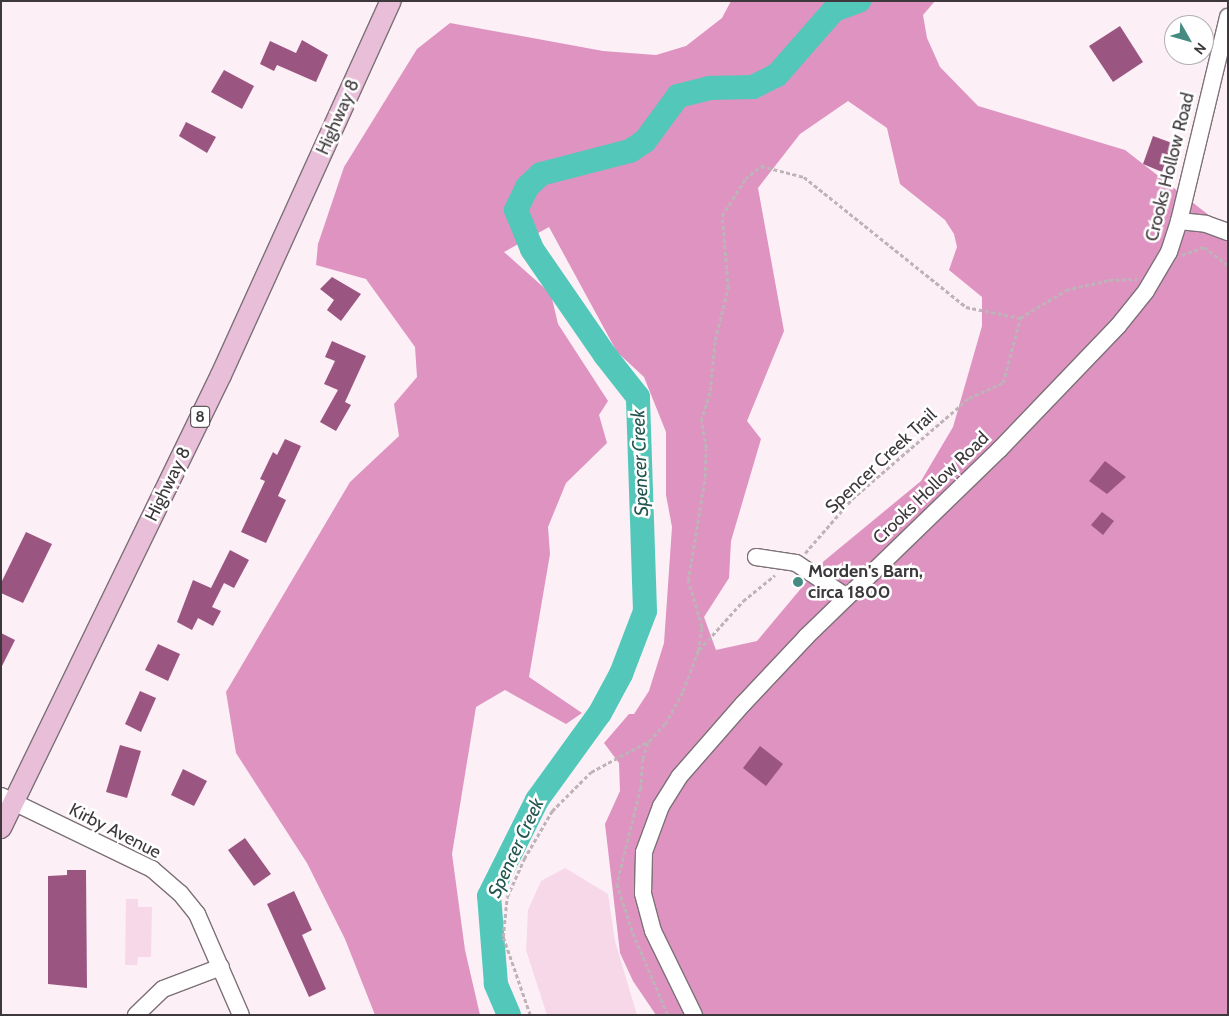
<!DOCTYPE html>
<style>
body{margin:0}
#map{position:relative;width:1229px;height:1016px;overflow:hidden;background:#fceff6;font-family:Cabin,sans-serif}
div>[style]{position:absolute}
.green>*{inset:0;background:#f6d8e9}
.forest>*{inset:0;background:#de93c0}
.river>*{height:24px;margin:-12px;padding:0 12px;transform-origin:12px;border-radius:12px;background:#53c8ba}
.building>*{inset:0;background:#9b5581}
.path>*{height:2.5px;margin-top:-1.25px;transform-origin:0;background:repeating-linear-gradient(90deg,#bdb3b8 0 4px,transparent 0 6.5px)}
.roads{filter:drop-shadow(1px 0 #7d7178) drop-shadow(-1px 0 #7d7178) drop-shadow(0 1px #7d7178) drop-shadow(0 -1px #7d7178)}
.minor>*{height:16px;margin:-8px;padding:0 8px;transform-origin:8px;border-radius:8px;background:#fff}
.major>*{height:20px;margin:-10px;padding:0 10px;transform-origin:10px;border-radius:10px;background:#e9bed8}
.dots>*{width:14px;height:14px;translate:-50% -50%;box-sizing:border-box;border:2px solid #fff;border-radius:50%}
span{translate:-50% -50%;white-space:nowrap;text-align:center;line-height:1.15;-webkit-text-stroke:5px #fff;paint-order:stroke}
.shield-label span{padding:1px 4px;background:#fff;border:1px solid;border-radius:4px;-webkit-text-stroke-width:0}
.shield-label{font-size:16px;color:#3d383b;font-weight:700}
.street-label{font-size:18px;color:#3d383b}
.poi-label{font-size:18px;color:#3d383b;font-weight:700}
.left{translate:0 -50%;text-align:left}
.water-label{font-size:19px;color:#245650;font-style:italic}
.frame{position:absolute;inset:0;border:2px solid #3d383b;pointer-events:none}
.north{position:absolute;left:1164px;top:15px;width:50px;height:50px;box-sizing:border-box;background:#fff;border:1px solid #b1afb1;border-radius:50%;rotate:128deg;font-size:14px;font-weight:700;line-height:20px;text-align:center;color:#3d383b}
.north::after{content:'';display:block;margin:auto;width:18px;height:22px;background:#468b82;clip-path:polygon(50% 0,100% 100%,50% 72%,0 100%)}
</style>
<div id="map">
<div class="green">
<div style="clip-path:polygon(565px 868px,608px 894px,615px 941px,637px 1015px,547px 1015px,526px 950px,528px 910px,541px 881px)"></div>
<div style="clip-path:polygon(126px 899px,138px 899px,138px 907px,152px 907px,151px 957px,138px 957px,137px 965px,125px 965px)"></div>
</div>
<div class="forest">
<div style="clip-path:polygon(evenodd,731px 1px,935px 1px,923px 15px,927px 38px,940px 67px,978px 106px,1125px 150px,1228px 230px,1228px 1015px,656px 1015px,633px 981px,620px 953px,605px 824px,620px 791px,619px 763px,604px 743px,629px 714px,634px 714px,649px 691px,664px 643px,672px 527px,666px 495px,666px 432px,644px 377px,617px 352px,549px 227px,504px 252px,551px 294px,558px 324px,608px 401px,599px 415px,607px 443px,566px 483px,548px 527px,550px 554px,529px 677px,582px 713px,566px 724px,505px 690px,476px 707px,452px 854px,465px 950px,480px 1015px,375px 1015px,345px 939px,307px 863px,236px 753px,226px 692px,350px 482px,399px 436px,394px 404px,417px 377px,415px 347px,366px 279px,316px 265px,318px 244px,344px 167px,417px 49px,450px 23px,603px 51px,656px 55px,686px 46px,722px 18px,731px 1px,848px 101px,887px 128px,900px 184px,945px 220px,954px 234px,957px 247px,949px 270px,982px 297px,982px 326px,953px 427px,921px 481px,824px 561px,757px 641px,716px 650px,704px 617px,729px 578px,731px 541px,761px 439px,747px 421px,784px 331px,758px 188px,800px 134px,848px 101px)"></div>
</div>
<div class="river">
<div style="left:509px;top:1015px;width:34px;rotate:-113deg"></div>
<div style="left:496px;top:984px;width:88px;rotate:-94.5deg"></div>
<div style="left:489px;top:896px;width:107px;rotate:-63.4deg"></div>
<div style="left:537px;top:800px;width:107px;rotate:-54.1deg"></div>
<div style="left:600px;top:713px;width:44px;rotate:-61.7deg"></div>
<div style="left:621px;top:674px;width:67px;rotate:-69.1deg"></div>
<div style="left:645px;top:611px;width:214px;rotate:-91.9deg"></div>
<div style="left:638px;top:397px;width:53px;rotate:-128.2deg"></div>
<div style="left:605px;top:355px;width:129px;rotate:-124.6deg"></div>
<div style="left:532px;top:249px;width:42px;rotate:-112.3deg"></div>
<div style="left:516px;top:210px;width:25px;rotate:-64deg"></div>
<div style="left:527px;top:187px;width:19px;rotate:-43deg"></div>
<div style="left:541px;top:174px;width:92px;rotate:-14.5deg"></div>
<div style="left:630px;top:151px;width:18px;rotate:-34deg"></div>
<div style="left:645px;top:141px;width:56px;rotate:-53.7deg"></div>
<div style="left:678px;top:96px;width:32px;rotate:-14deg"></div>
<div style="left:709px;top:88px;width:44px;rotate:-1.3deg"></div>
<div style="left:753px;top:87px;width:27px;rotate:-27deg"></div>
<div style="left:777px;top:75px;width:86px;rotate:-48.8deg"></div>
<div style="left:834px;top:10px;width:27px;rotate:-20deg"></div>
</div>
<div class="building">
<div style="clip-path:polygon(1120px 26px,1143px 62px,1113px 82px,1089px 46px)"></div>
<div style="clip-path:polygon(302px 40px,328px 55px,316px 82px,277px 65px,274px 71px,260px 64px,270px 41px,296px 53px)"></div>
<div style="clip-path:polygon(224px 70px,254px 86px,242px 109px,211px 92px)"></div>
<div style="clip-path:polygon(186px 122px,216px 137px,207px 153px,179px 136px)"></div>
<div style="clip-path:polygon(1153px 136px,1172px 143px,1162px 172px,1143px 164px)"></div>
<div style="clip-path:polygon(332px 277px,361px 294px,341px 321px,327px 310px,334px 300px,320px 289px)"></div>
<div style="clip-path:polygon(332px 341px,366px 356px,345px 402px,351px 405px,336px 431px,320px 422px,338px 390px,324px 384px,335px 361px,325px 357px)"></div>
<div style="clip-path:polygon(285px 439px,301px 446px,278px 496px,286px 500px,266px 543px,241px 532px,265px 481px,260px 479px,273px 452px,277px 455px)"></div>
<div style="clip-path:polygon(1105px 461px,1126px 477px,1107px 494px,1089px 481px)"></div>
<div style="clip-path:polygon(1102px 512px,1114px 521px,1103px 535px,1091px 525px)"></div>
<div style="clip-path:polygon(26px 532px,52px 544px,23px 603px,1px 593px,1px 583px)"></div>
<div style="clip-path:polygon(230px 550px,249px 560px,234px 588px,224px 583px,212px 607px,221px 611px,213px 626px,198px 618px,192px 630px,177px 622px,193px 580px,211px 588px)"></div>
<div style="clip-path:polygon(1px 633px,15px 640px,1px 668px)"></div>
<div style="clip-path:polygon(158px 644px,180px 654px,168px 681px,145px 670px)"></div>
<div style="clip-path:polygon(140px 691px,156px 698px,141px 732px,125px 724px)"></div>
<div style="clip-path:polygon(120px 745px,141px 751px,127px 798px,106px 792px)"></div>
<div style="clip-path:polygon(760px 746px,783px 764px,766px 786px,743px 768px)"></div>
<div style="clip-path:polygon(183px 769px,207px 781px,194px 806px,171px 795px)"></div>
<div style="clip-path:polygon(245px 838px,271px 874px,254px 886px,228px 850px)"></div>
<div style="clip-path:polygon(67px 870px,86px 870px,87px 988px,48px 984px,48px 876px,67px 875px)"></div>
<div style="clip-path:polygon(294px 891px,312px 930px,302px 935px,326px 989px,309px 997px,267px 904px)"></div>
</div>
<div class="path">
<div style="left:1182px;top:255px;width:23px;rotate:-20deg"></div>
<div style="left:1204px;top:247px;width:30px;rotate:37deg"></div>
<div style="left:805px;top:553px;width:72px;rotate:-49deg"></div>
<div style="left:852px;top:499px;width:155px;rotate:-40.8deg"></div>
<div style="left:969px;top:398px;width:37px;rotate:-24deg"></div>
<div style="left:1003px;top:383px;width:67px;rotate:-75.3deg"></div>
<div style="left:1020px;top:318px;width:54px;rotate:-31.3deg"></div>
<div style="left:1066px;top:290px;width:44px;rotate:-13.1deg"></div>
<div style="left:1109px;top:280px;width:28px;rotate:-2deg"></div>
<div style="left:699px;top:650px;width:66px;rotate:-48.1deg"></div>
<div style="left:743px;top:601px;width:41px;rotate:-39.1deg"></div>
<div style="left:648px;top:743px;width:17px;rotate:107deg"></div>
<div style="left:643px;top:759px;width:29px;rotate:94deg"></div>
<div style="left:641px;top:788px;width:99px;rotate:104deg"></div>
<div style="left:617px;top:884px;width:52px;rotate:71.9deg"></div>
<div style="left:633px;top:933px;width:89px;rotate:66.9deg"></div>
<div style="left:530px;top:1015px;width:83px;rotate:-109.1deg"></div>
<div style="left:503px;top:937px;width:40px;rotate:-84.3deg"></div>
<div style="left:507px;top:897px;width:42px;rotate:-65.9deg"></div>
<div style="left:524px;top:859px;width:56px;rotate:-59.7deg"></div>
<div style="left:552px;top:811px;width:55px;rotate:-45deg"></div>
<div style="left:591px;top:772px;width:66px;rotate:-28.1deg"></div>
<div style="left:649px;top:741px;width:23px;rotate:-47deg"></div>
<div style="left:665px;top:724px;width:38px;rotate:-61deg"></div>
<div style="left:683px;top:691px;width:43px;rotate:-69.4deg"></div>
<div style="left:698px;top:651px;width:24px;rotate:-81deg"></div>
<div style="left:702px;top:627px;width:48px;rotate:-106.9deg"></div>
<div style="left:688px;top:581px;width:105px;rotate:-80.7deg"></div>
<div style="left:705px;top:477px;width:29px;rotate:-88deg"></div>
<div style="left:706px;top:448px;width:27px;rotate:-100deg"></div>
<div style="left:701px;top:421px;width:31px;rotate:-73deg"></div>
<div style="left:710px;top:391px;width:51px;rotate:-84.4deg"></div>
<div style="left:715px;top:340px;width:54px;rotate:-76deg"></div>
<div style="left:728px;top:288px;width:72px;rotate:-94.8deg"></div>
<div style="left:722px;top:216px;width:44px;rotate:-58.1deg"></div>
<div style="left:745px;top:179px;width:21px;rotate:-39deg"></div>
<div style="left:761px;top:166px;width:44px;rotate:14.3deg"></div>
<div style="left:804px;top:177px;width:208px;rotate:38.7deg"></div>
<div style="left:966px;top:307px;width:55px;rotate:11.5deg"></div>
</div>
<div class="roads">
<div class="minor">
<div style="left:1179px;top:221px;width:27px;rotate:6deg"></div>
<div style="left:1206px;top:224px;width:23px;rotate:20deg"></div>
<div style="left:756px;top:557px;width:40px;rotate:8.5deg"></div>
<div style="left:796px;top:563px;width:61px;rotate:33.7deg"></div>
<div style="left:1px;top:796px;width:168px;rotate:25.8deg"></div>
<div style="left:152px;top:869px;width:37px;rotate:41deg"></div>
<div style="left:180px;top:893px;width:27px;rotate:51deg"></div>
<div style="left:197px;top:914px;width:110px;rotate:66.5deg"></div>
<div style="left:136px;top:1015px;width:37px;rotate:-44deg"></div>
<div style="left:163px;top:989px;width:62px;rotate:-20.8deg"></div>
<div style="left:694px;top:1015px;width:93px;rotate:-116deg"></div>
<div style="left:653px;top:931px;width:39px;rotate:-105deg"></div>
<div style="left:643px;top:893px;width:41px;rotate:-88.6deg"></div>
<div style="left:644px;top:852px;width:49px;rotate:-69.7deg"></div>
<div style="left:661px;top:806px;width:34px;rotate:-58deg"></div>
<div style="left:679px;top:777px;width:97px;rotate:-48.8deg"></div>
<div style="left:743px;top:704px;width:93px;rotate:-46.7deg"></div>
<div style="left:807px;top:636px;width:267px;rotate:-44.1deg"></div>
<div style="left:999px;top:450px;width:172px;rotate:-46.2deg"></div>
<div style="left:1118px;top:326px;width:45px;rotate:-51.3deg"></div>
<div style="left:1146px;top:291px;width:45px;rotate:-59.5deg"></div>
<div style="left:1169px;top:252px;width:33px;rotate:-72deg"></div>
<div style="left:1179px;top:221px;width:210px;rotate:-76.5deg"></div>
</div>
<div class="major">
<div style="left:1px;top:828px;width:504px;rotate:-64.1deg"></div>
<div style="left:221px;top:375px;width:411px;rotate:-65.6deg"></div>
</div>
</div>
<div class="dots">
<div style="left:798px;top:582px;background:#468b82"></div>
</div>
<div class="shield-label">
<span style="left:200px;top:417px">8</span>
</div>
<div class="street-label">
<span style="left:338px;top:117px;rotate:-66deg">Highway 8</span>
<span style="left:1170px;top:167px;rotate:-76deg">Crooks Hollow Road</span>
<span style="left:881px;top:461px;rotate:-43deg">Spencer Creek Trail</span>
<span style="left:168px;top:484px;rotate:-64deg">Highway 8</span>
<span style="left:931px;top:488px;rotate:-44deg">Crooks Hollow Road</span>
<span style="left:115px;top:831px;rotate:27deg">Kirby Avenue</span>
</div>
<div class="poi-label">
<span class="left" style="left:808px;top:582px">Morden's Barn,<br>circa 1800</span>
</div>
<div class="water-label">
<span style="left:640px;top:463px;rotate:-92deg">Spencer Creek</span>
<span style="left:516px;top:848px;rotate:-65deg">Spencer Creek</span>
</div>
<div class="frame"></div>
<div class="north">N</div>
</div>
